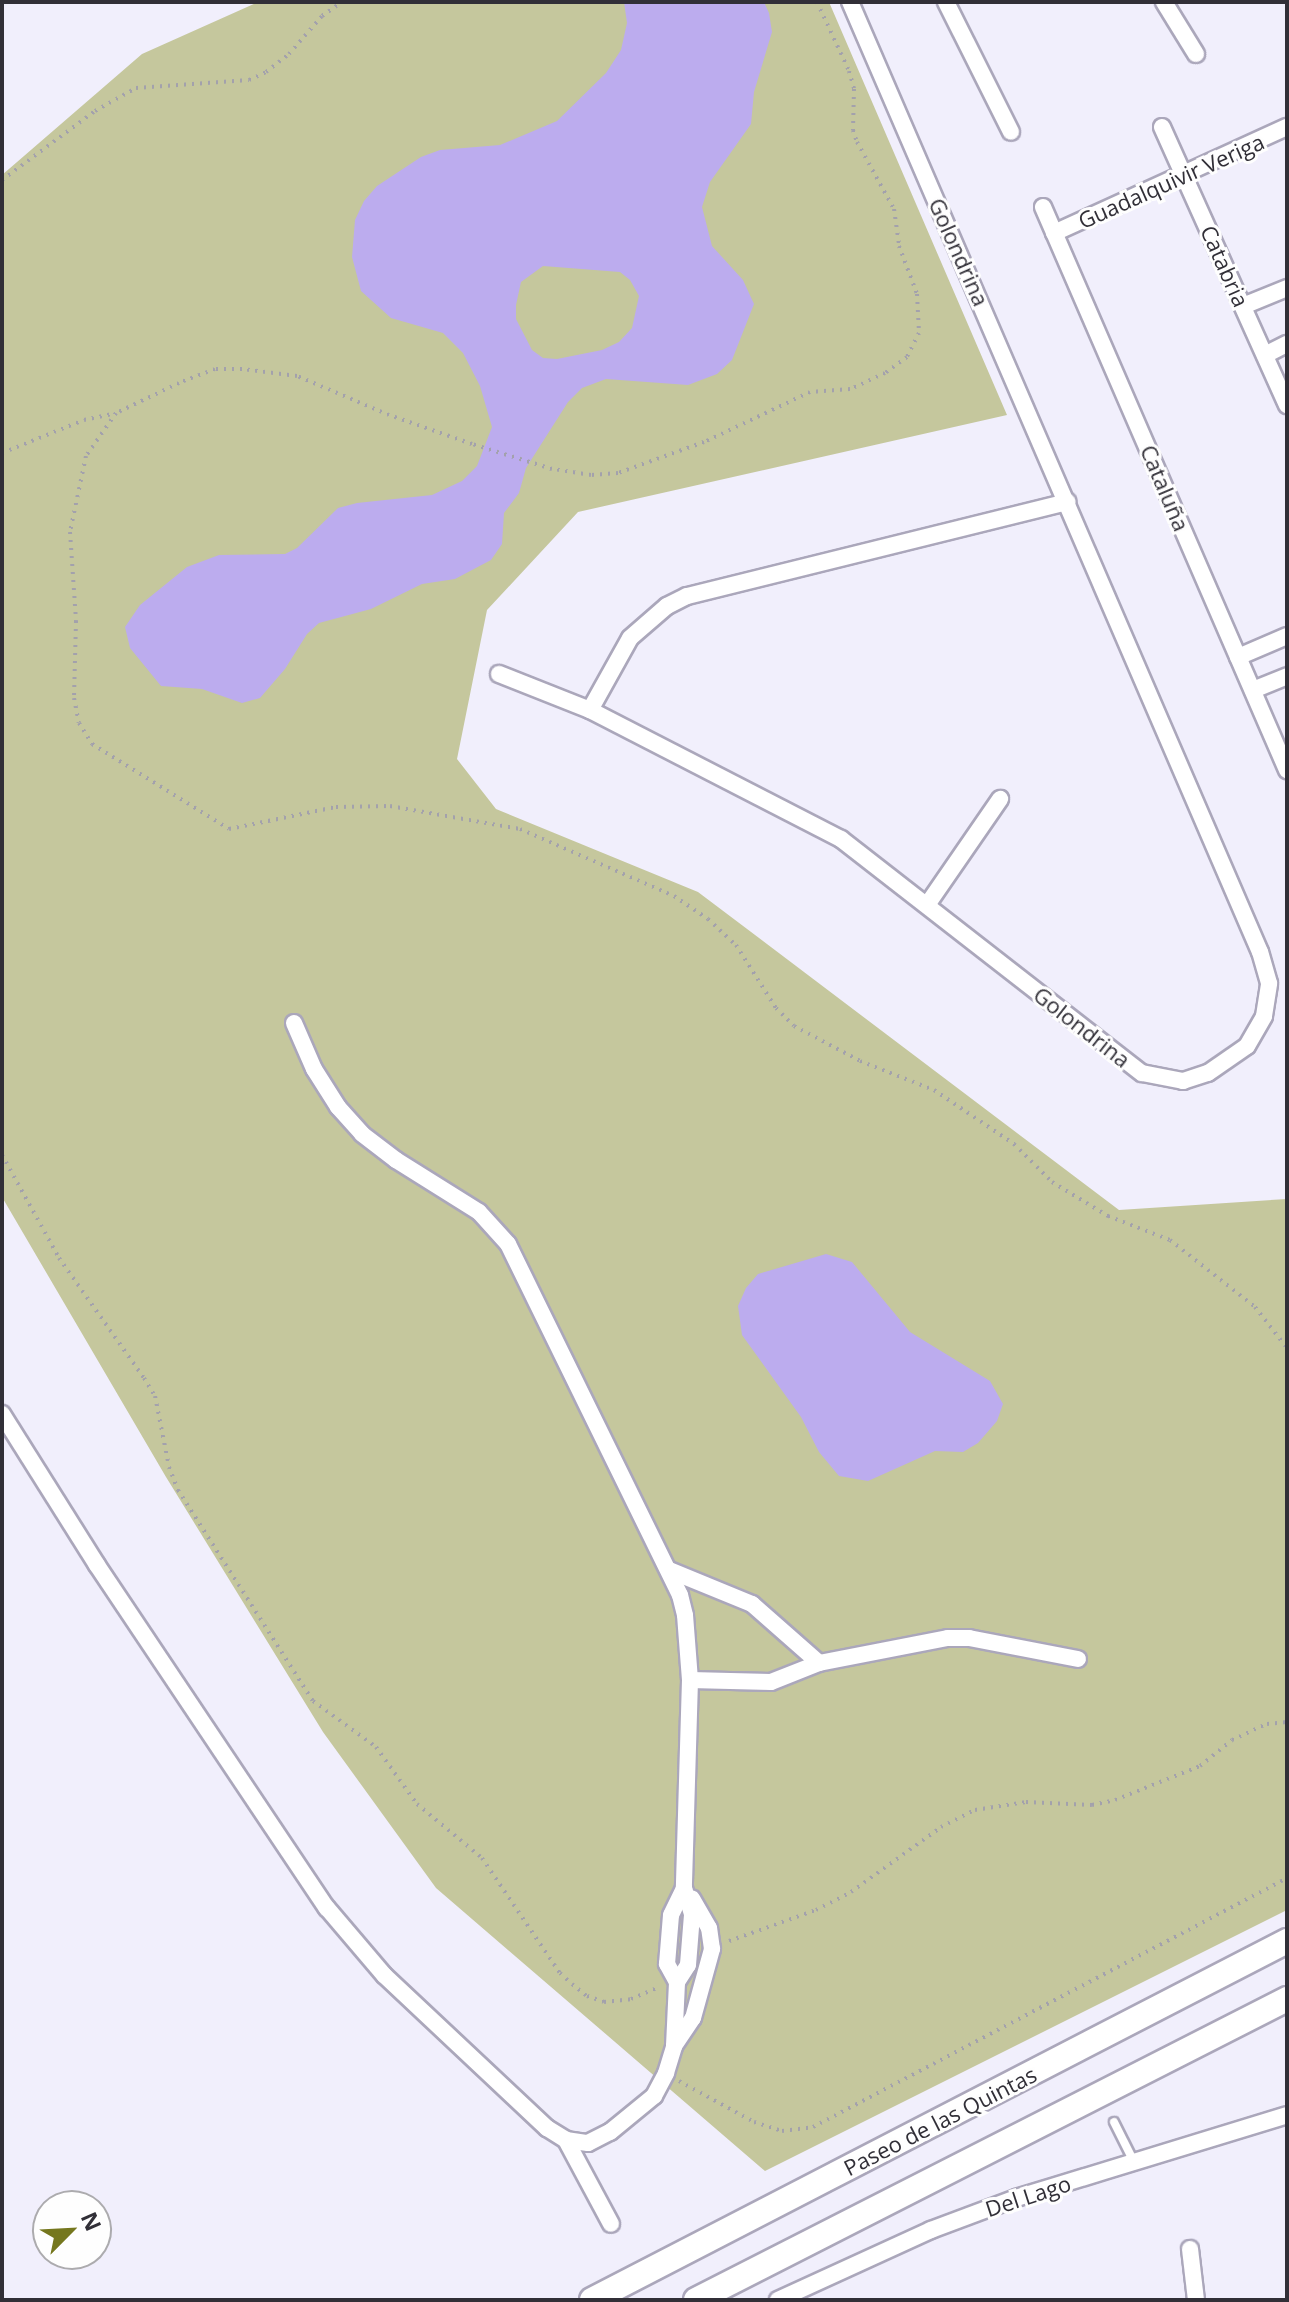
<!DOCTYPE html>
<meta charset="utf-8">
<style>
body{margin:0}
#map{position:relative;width:1289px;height:2302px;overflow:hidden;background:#f1effc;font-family:"Open Sans",sans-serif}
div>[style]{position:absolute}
.green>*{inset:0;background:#c5c79d}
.water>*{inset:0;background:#bcacee}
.path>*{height:4px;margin-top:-2px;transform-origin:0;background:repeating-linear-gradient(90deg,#a3a1ac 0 2px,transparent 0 8px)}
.roads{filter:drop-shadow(2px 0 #aba7bb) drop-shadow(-2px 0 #aba7bb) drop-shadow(0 2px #aba7bb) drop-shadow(0 -2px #aba7bb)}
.lane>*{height:8px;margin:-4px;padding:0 4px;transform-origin:4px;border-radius:4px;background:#fff}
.street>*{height:16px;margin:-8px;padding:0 8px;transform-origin:8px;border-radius:8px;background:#fff}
.secondary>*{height:24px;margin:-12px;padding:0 12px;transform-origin:12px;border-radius:12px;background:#fff}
span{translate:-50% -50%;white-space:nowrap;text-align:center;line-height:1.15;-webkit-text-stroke:6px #fefefe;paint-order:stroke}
.street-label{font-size:22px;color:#312f37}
.frame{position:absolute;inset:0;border:4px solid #312f37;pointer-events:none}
.north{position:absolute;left:32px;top:2190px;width:80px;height:80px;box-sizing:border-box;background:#fefefe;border:2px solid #acabae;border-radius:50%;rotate:66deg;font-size:22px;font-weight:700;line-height:32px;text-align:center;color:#312f37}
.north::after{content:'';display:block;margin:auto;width:28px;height:36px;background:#75771e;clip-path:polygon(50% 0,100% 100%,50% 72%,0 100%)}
</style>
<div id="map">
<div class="green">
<div style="clip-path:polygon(258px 2px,829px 2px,1007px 415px,578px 512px,487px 610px,457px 759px,496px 809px,698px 892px,1119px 1210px,1287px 1199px,1287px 1910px,765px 2171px,436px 1888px,323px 1732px,166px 1477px,2px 1197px,2px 175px,142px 54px)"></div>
</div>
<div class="water">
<div style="clip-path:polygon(evenodd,624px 2px,764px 2px,769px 13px,772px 32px,754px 92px,751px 124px,710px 182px,702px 207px,712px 246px,743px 280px,754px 304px,732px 360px,717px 374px,688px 385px,606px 379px,582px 388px,568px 402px,526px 468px,519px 493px,504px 513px,502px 544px,491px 560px,455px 579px,422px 584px,371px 609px,319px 623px,307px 634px,285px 669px,260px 698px,242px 703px,202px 689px,161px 686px,130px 648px,125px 627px,140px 605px,187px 567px,219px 555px,285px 554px,297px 548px,338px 508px,357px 503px,432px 495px,462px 481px,477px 466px,492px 427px,480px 386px,463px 353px,443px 333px,391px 318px,361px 291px,352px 257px,355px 220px,364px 201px,377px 186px,421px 157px,440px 150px,500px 145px,557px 121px,606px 73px,621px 50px,627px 23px,624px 2px,543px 266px,620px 272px,630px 280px,639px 296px,632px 328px,619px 342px,602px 350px,557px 359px,543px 358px,532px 350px,516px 319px,516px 305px,521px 282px,543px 266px)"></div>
<div style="clip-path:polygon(826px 1254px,852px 1262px,910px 1332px,990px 1381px,1003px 1404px,997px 1421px,978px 1443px,963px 1452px,935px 1451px,868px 1481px,839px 1476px,819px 1452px,801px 1417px,742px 1335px,738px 1306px,746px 1288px,758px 1274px)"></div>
</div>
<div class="path">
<div style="left:817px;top:2px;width:76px;rotate:65.1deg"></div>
<div style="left:849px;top:71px;width:19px;rotate:74deg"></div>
<div style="left:854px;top:89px;width:41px;rotate:91.4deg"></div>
<div style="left:853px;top:130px;width:13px;rotate:72deg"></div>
<div style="left:857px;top:142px;width:77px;rotate:61.1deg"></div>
<div style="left:894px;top:209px;width:37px;rotate:82deg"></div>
<div style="left:899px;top:246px;width:51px;rotate:69.4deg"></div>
<div style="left:917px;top:294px;width:39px;rotate:87deg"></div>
<div style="left:919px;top:333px;width:27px;rotate:117deg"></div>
<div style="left:907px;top:357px;width:27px;rotate:144deg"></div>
<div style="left:885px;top:373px;width:38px;rotate:155deg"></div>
<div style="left:850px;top:389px;width:40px;rotate:175.7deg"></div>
<div style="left:810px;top:392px;width:117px;rotate:154.7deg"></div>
<div style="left:704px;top:442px;width:91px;rotate:160.2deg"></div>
<div style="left:618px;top:473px;width:27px;rotate:176deg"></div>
<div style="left:591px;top:475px;width:39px;rotate:-171deg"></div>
<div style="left:552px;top:469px;width:84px;rotate:-162.6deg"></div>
<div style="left:472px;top:444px;width:88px;rotate:-160.7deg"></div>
<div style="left:389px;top:415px;width:100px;rotate:-157deg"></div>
<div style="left:297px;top:376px;width:55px;rotate:-172.7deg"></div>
<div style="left:242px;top:369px;width:27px;rotate:180deg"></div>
<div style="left:215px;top:369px;width:39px;rotate:159deg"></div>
<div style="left:179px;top:383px;width:70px;rotate:154.5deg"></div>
<div style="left:116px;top:413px;width:52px;rotate:124.9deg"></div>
<div style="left:86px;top:456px;width:78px;rotate:101.9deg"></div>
<div style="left:70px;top:532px;width:89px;rotate:86.1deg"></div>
<div style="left:76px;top:621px;width:77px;rotate:91.5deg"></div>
<div style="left:74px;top:698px;width:25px;rotate:79deg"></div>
<div style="left:79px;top:723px;width:25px;rotate:58deg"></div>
<div style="left:92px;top:744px;width:161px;rotate:31.8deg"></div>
<div style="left:229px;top:829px;width:109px;rotate:-11.6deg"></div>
<div style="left:336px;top:807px;width:54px;rotate:-1.1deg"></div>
<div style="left:390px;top:806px;width:132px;rotate:10deg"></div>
<div style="left:520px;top:829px;width:168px;rotate:23.5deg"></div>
<div style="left:674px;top:896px;width:41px;rotate:34.1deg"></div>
<div style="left:708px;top:919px;width:38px;rotate:43deg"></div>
<div style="left:736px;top:945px;width:75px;rotate:57.6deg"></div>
<div style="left:776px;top:1008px;width:25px;rotate:45deg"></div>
<div style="left:794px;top:1026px;width:75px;rotate:27.9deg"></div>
<div style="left:860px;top:1061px;width:79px;rotate:21.4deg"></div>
<div style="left:934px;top:1090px;width:97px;rotate:34deg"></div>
<div style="left:1014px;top:1144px;width:54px;rotate:45deg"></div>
<div style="left:1052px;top:1182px;width:66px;rotate:31.3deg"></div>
<div style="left:1108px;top:1216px;width:66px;rotate:21.2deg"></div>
<div style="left:1170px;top:1240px;width:108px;rotate:38.2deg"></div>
<div style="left:1255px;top:1307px;width:52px;rotate:52deg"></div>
<div style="left:2px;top:180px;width:116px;rotate:-36.6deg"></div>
<div style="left:95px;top:111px;width:47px;rotate:-29.3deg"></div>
<div style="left:136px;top:88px;width:113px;rotate:-4deg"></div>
<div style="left:249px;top:80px;width:19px;rotate:-25deg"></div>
<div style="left:266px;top:72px;width:29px;rotate:-38deg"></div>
<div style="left:289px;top:54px;width:50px;rotate:-49deg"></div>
<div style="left:322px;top:16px;width:24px;rotate:-35deg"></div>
<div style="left:2px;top:453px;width:88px;rotate:-21.9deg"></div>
<div style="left:84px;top:420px;width:30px;rotate:-12deg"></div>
<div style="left:2px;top:1155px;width:118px;rotate:61deg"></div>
<div style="left:59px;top:1258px;width:147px;rotate:54.7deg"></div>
<div style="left:144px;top:1378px;width:21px;rotate:59deg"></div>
<div style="left:155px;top:1396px;width:72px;rotate:78.8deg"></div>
<div style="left:169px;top:1467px;width:25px;rotate:69deg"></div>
<div style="left:178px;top:1490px;width:250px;rotate:57.4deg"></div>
<div style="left:313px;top:1701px;width:78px;rotate:36.1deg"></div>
<div style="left:376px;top:1747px;width:70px;rotate:54.3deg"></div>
<div style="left:417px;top:1804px;width:85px;rotate:39.7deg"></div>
<div style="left:482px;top:1858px;width:139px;rotate:55.9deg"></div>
<div style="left:560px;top:1973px;width:16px;rotate:43deg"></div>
<div style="left:572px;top:1984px;width:19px;rotate:39deg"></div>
<div style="left:587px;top:1996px;width:18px;rotate:19deg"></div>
<div style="left:604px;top:2002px;width:27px;rotate:-6deg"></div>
<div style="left:631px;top:1999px;width:30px;rotate:-23deg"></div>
<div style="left:729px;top:1941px;width:92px;rotate:-19.6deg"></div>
<div style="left:816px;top:1910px;width:39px;rotate:-27deg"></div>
<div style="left:851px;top:1892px;width:111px;rotate:-35.8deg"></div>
<div style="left:941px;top:1827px;width:38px;rotate:-27deg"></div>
<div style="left:975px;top:1810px;width:52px;rotate:-8.9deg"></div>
<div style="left:1026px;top:1802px;width:66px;rotate:2.6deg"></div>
<div style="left:1092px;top:1805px;width:24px;rotate:-12deg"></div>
<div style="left:1115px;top:1800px;width:92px;rotate:-21.8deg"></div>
<div style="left:1200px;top:1766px;width:41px;rotate:-39.1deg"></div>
<div style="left:1232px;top:1740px;width:38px;rotate:-25deg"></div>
<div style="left:1267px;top:1724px;width:20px;rotate:-6deg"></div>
<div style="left:679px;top:2081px;width:85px;rotate:28.7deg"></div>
<div style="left:754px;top:2122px;width:29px;rotate:18deg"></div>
<div style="left:782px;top:2131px;width:31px;rotate:-7deg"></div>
<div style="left:813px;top:2127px;width:535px;rotate:-27.71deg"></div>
</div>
<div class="roads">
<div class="lane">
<div style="left:1114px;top:2122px;width:47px;rotate:63.4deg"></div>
</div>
<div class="street">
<div style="left:946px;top:2px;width:145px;rotate:63.4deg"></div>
<div style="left:1164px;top:2px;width:61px;rotate:58.4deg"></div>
<div style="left:1162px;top:127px;width:305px;rotate:65.8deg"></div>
<div style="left:1043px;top:207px;width:614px;rotate:66.57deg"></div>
<div style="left:1054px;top:233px;width:256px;rotate:-24.5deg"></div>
<div style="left:1243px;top:306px;width:48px;rotate:-22.2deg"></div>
<div style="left:1265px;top:355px;width:25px;rotate:-27deg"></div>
<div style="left:1238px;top:657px;width:53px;rotate:-23.2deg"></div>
<div style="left:499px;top:674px;width:98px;rotate:21.6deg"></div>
<div style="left:590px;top:710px;width:282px;rotate:27.2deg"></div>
<div style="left:841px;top:839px;width:381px;rotate:37.9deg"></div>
<div style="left:1142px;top:1073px;width:42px;rotate:11deg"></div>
<div style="left:1183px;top:1081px;width:26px;rotate:-18deg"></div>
<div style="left:1208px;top:1073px;width:47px;rotate:-34.7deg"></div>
<div style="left:1247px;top:1046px;width:34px;rotate:-60deg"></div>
<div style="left:1264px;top:1016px;width:33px;rotate:-81deg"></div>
<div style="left:1269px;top:983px;width:32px;rotate:-106deg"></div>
<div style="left:1260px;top:952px;width:1035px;rotate:-113.34deg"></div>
<div style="left:1253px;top:690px;width:37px;rotate:-22deg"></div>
<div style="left:590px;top:710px;width:82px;rotate:-60.9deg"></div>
<div style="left:630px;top:638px;width:49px;rotate:-40.9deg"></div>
<div style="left:667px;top:606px;width:22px;rotate:-27deg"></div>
<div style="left:687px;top:596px;width:392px;rotate:-13.9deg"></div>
<div style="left:927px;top:905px;width:129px;rotate:-55.4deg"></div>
<div style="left:294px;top:1023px;width:50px;rotate:66.5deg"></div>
<div style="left:314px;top:1069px;width:45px;rotate:57.7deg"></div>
<div style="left:338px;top:1107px;width:36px;rotate:48deg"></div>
<div style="left:362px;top:1134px;width:43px;rotate:37.4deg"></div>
<div style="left:396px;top:1160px;width:98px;rotate:32.1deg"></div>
<div style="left:479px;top:1212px;width:43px;rotate:47.8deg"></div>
<div style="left:508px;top:1244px;width:391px;rotate:63.9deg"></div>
<div style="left:680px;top:1595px;width:21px;rotate:76deg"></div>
<div style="left:685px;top:1615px;width:65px;rotate:85.6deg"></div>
<div style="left:690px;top:1680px;width:208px;rotate:91.7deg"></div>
<div style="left:684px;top:1888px;width:28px;rotate:73deg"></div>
<div style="left:692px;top:1915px;width:50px;rotate:94.6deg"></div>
<div style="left:688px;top:1965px;width:20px;rotate:123deg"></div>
<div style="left:2px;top:1414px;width:178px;rotate:57.8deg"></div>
<div style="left:97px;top:1565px;width:413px;rotate:56.2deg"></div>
<div style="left:327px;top:1908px;width:88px;rotate:49.6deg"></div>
<div style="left:384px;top:1975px;width:224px;rotate:43.2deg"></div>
<div style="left:547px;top:2128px;width:22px;rotate:32deg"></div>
<div style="left:566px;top:2140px;width:22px;rotate:8deg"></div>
<div style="left:588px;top:2143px;width:25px;rotate:-27deg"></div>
<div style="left:610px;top:2132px;width:57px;rotate:-39.3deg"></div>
<div style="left:654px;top:2096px;width:26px;rotate:-62deg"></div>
<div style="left:666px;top:2073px;width:28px;rotate:-73deg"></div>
<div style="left:674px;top:2046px;width:64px;rotate:-87.3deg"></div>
<div style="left:677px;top:1982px;width:21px;rotate:-119deg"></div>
<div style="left:667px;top:1964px;width:49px;rotate:-85.3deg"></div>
<div style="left:671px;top:1915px;width:30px;rotate:-64deg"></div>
<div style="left:669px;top:1570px;width:90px;rotate:22.3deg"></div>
<div style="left:752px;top:1604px;width:89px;rotate:41.4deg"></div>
<div style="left:690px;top:1680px;width:81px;rotate:1.4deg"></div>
<div style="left:771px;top:1682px;width:52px;rotate:-21.6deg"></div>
<div style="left:819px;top:1663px;width:131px;rotate:-11deg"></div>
<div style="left:948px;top:1638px;width:21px"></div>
<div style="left:969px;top:1638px;width:111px;rotate:10.9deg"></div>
<div style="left:674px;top:2046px;width:34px;rotate:-56deg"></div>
<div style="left:693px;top:2018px;width:72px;rotate:-74.6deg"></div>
<div style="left:712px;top:1949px;width:21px;rotate:-98deg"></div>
<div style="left:709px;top:1928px;width:34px;rotate:-120deg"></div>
<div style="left:566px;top:2140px;width:95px;rotate:61.8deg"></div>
<div style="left:1190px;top:2249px;width:51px;rotate:83.3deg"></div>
<div style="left:778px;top:2300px;width:168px;rotate:-24.6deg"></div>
<div style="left:931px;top:2230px;width:91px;rotate:-20.6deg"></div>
<div style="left:1016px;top:2198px;width:283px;rotate:-17deg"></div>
</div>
<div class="secondary">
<div style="left:592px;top:2300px;width:782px;rotate:-27.32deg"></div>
<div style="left:696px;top:2300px;width:663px;rotate:-26.99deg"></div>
</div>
</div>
<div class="street-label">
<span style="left:1171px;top:181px;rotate:-24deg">Guadalquivir Veriga</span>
<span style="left:959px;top:252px;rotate:66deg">Golondrina</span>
<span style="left:1225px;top:266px;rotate:66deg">Catabria</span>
<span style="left:1165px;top:488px;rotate:67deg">Cataluña</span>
<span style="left:1082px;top:1027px;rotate:38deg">Golondrina</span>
<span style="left:940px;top:2121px;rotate:-27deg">Paseo de las Quintas</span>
<span style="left:1028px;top:2196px;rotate:-18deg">Del Lago</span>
</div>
<div class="frame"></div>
<div class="north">N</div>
</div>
